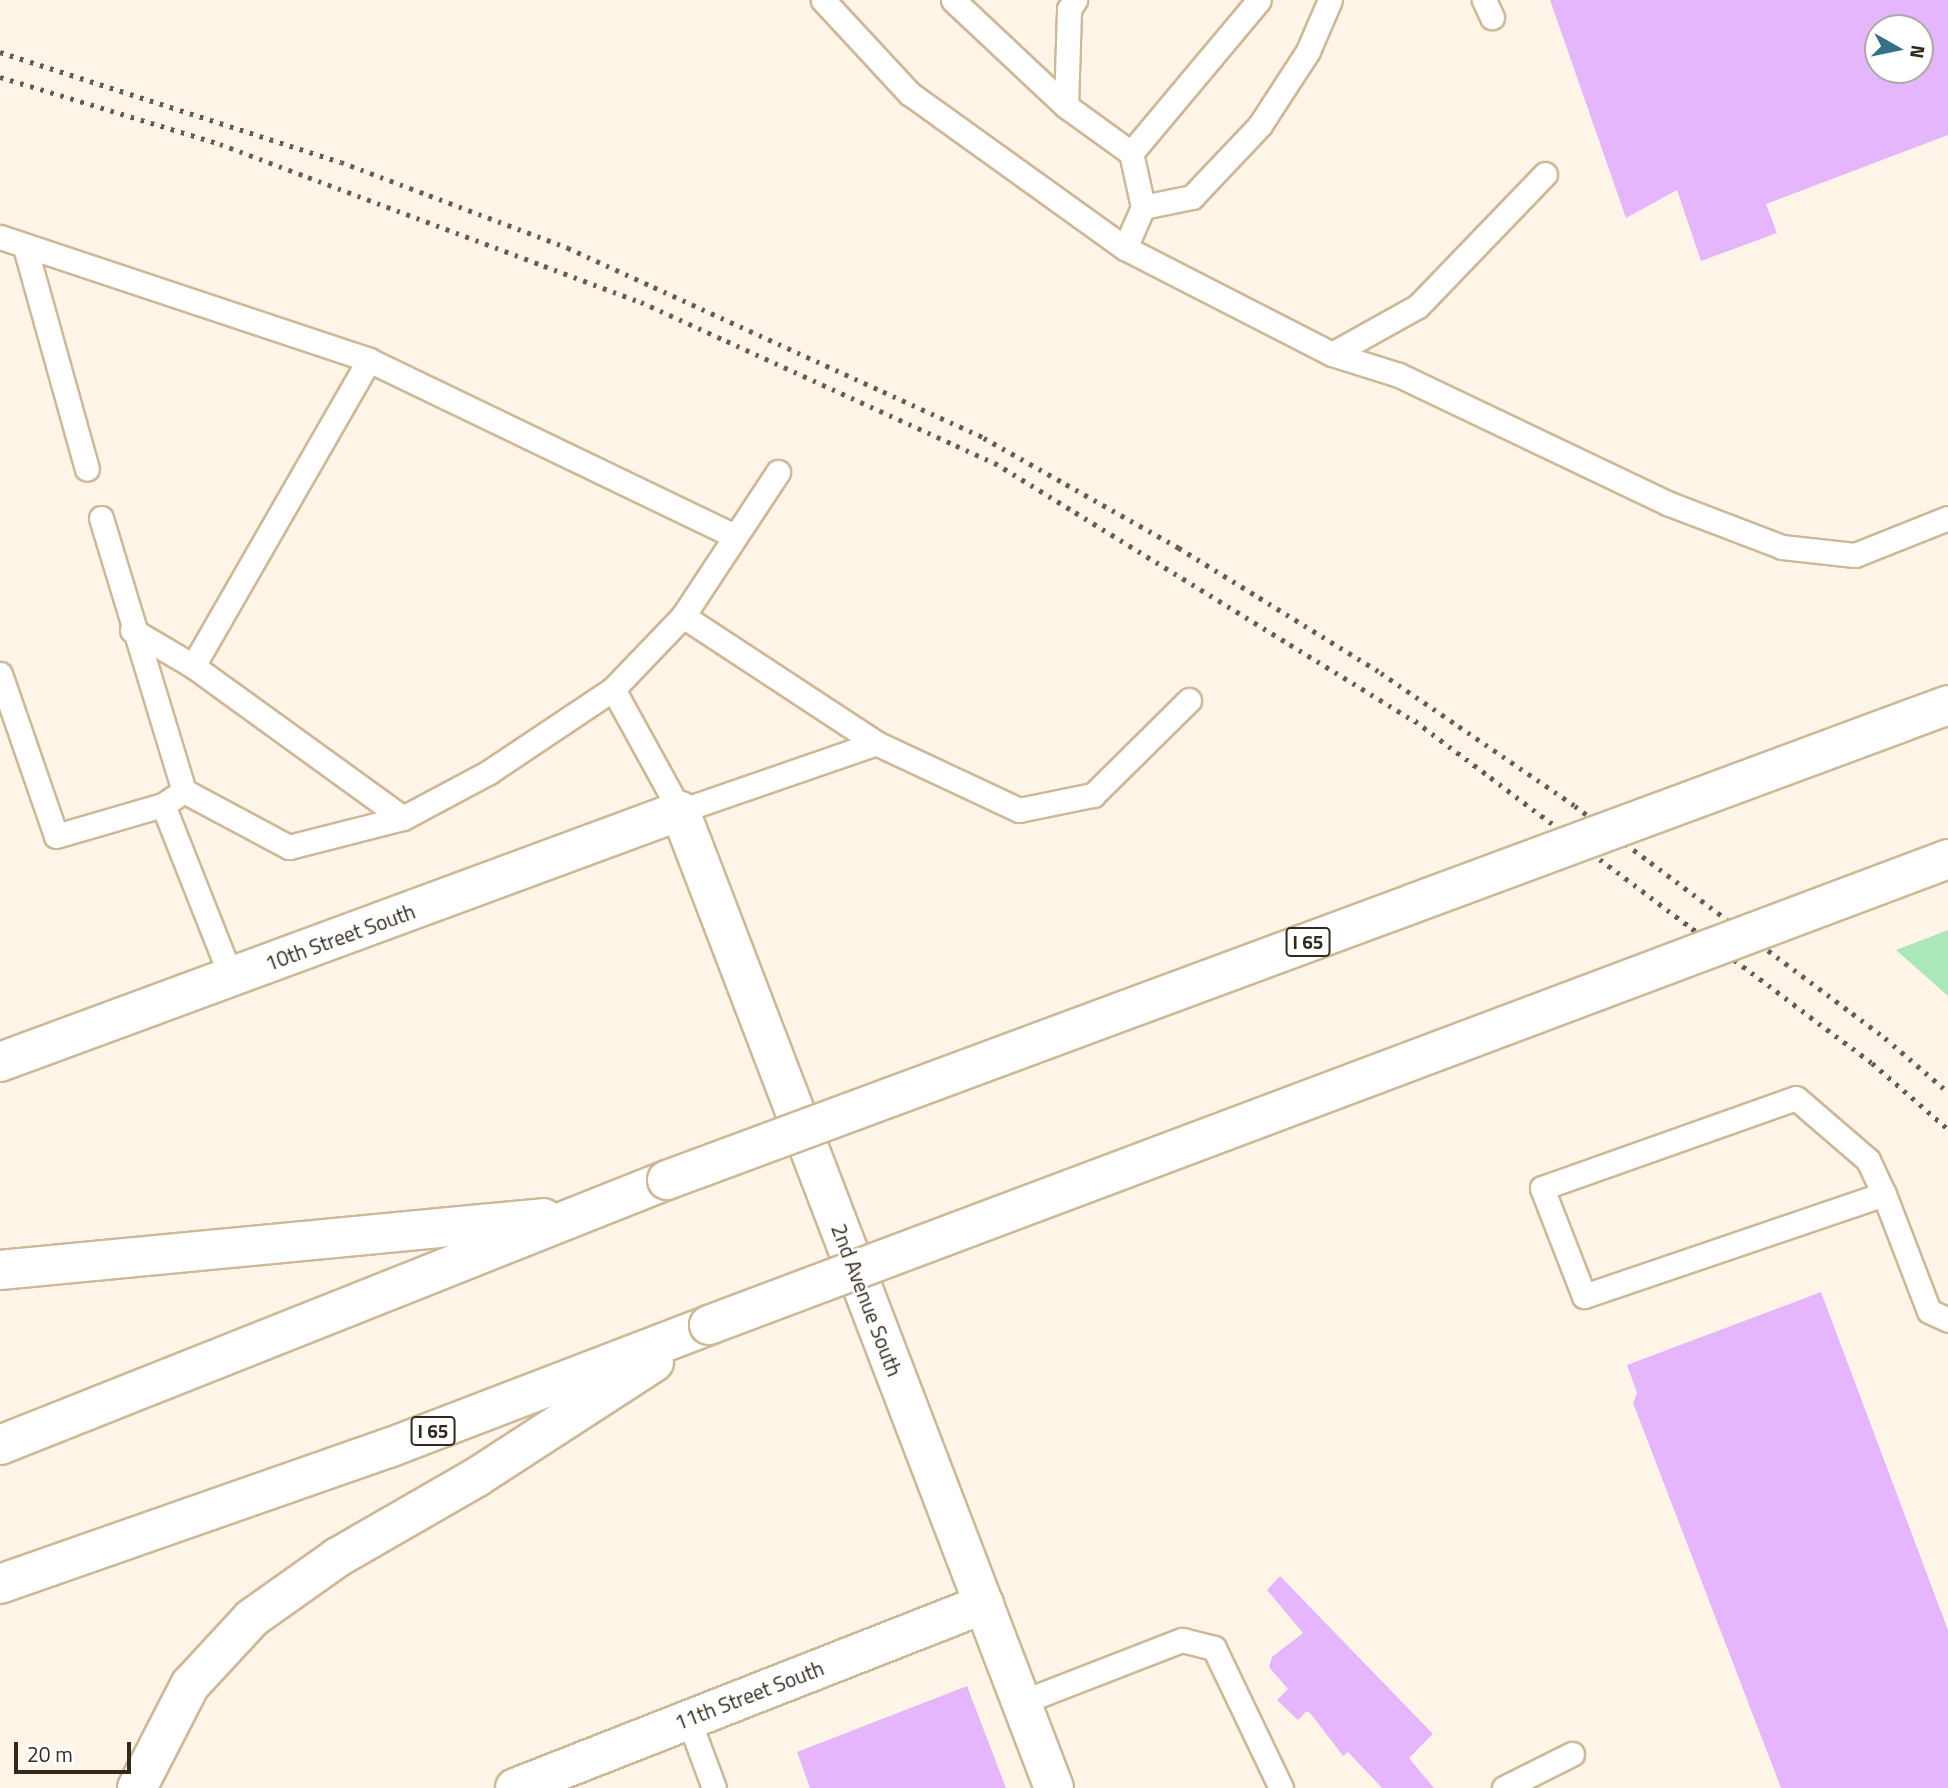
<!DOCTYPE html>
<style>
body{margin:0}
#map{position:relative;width:1948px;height:1788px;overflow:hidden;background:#fef5e8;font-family:"Titillium Web",sans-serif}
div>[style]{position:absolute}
.green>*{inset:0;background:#ace7b9}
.building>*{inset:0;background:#e5b6fb}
.roads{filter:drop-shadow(2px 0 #cdb898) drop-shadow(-2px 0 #cdb898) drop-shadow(0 2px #cdb898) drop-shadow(0 -2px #cdb898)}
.service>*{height:23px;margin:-11.5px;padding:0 11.5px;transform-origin:11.5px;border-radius:11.5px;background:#fff}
.minor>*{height:38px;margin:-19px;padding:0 19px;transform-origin:19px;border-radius:19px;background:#fff}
.motorway>*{height:38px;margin:-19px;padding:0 19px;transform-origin:19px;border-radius:19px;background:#fff}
.rail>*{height:5px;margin-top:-2.5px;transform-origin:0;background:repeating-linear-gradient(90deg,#655c4f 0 3.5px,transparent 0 10.5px)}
.bridges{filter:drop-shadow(2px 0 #cdb898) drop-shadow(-2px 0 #cdb898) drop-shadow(0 2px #cdb898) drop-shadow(0 -2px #cdb898)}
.motorway-bridge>*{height:38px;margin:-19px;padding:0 19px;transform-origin:19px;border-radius:19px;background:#fff}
span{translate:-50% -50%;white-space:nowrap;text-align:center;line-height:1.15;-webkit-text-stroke:5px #fff;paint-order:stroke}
.shield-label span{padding:2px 5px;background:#fff;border:2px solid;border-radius:5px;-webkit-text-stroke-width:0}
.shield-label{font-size:19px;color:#31291c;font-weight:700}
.street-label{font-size:21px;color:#31291c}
.north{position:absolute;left:1864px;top:14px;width:70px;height:70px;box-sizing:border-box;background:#fff;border:2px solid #ada9a4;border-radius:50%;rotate:99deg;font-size:19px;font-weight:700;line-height:28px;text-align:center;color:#31291c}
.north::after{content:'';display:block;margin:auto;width:24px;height:32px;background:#357288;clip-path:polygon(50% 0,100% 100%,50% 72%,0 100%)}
.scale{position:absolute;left:14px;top:1742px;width:117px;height:32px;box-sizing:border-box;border:4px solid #31291c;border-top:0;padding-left:9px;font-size:21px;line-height:24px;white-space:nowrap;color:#31291c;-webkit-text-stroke:5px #fff;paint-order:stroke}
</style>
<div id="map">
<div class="green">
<div style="clip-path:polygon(1948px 930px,1948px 996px,1896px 950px)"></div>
</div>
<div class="building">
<div style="clip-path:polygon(evenodd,1550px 0,1948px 0,1948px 135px,1766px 204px,1777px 233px,1701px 261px,1677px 190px,1626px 218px,1550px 0,1878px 28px,1920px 28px,1920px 70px,1878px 70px,1878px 28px)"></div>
<div style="clip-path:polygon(1821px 1292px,1948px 1630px,1948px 1788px,1781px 1788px,1633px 1403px,1637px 1393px,1627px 1365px)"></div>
<div style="clip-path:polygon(1280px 1576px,1433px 1734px,1409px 1758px,1434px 1788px,1382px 1788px,1348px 1752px,1343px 1756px,1311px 1714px,1307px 1711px,1298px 1720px,1277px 1700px,1288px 1689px,1269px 1667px,1272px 1657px,1303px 1633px,1267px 1590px)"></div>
<div style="clip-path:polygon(967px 1686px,1006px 1788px,810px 1788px,797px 1752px)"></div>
</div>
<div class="roads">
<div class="service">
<div style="left:823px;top:0;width:127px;rotate:47.2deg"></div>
<div style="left:909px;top:93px;width:266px;rotate:35.7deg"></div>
<div style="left:1125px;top:248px;width:45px;rotate:-66.3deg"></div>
<div style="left:1143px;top:207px;width:55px;rotate:-102.5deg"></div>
<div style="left:1131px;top:153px;width:80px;rotate:-144.1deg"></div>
<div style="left:1066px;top:106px;width:97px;rotate:-88.2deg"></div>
<div style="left:1069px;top:9px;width:11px;rotate:-56deg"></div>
<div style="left:953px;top:0;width:155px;rotate:43.2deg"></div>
<div style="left:1484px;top:0;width:19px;rotate:65deg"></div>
<div style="left:1131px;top:153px;width:199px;rotate:-50.1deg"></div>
<div style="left:1143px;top:207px;width:50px;rotate:-11.5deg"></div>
<div style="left:1192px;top:197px;width:99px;rotate:-46.6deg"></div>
<div style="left:1260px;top:125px;width:88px;rotate:-57deg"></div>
<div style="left:1308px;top:51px;width:56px;rotate:-66.7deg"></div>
<div style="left:0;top:237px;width:389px;rotate:18.4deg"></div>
<div style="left:25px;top:247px;width:230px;rotate:74.4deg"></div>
<div style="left:1125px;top:248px;width:233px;rotate:27.1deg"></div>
<div style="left:1332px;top:354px;width:98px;rotate:-29.2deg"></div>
<div style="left:1418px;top:306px;width:183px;rotate:-46.1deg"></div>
<div style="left:1332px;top:354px;width:70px;rotate:17.4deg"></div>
<div style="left:1399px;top:375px;width:297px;rotate:25.5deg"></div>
<div style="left:1667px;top:503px;width:123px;rotate:20.9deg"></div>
<div style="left:1782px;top:547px;width:73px;rotate:6.3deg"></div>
<div style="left:1855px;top:555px;width:100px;rotate:-21.7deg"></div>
<div style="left:778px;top:472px;width:173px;rotate:123.4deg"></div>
<div style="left:683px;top:616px;width:231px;rotate:33.3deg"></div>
<div style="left:101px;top:518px;width:285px;rotate:73.1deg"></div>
<div style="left:184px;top:791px;width:119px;rotate:28.1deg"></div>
<div style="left:289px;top:847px;width:118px;rotate:-14.3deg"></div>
<div style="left:403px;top:818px;width:98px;rotate:-28.1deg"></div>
<div style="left:489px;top:772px;width:149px;rotate:-33.8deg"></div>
<div style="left:613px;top:689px;width:101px;rotate:-46.2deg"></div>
<div style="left:132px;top:630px;width:71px;rotate:30.5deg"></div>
<div style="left:193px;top:666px;width:259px;rotate:35.9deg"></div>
<div style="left:193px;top:666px;width:353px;rotate:-60.1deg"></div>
<div style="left:369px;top:360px;width:406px;rotate:25.7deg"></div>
<div style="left:0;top:674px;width:171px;rotate:70.9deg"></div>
<div style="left:56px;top:836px;width:111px;rotate:-16.2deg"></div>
<div style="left:163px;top:805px;width:25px;rotate:-34deg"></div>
<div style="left:613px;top:689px;width:139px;rotate:61.2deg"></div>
<div style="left:680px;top:811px;width:207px;rotate:-19.1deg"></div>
<div style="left:876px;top:743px;width:158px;rotate:25.1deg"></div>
<div style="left:1019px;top:810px;width:76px;rotate:-11.5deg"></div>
<div style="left:1093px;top:795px;width:135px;rotate:-44.7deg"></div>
<div style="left:163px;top:805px;width:185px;rotate:68.4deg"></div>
<div style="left:1884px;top:1194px;width:317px;rotate:161.2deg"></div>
<div style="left:1584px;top:1296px;width:116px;rotate:-111.3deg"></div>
<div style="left:1542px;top:1188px;width:269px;rotate:-19.5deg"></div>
<div style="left:1796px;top:1098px;width:95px;rotate:40.7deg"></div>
<div style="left:1868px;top:1160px;width:38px;rotate:65deg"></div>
<div style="left:1884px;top:1194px;width:125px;rotate:69deg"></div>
<div style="left:1929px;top:1311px;width:21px;rotate:25deg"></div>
<div style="left:1022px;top:1702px;width:172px;rotate:-21.2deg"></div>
<div style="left:1182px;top:1640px;width:33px;rotate:14deg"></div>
<div style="left:1214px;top:1648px;width:155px;rotate:64.4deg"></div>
<div style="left:688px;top:1718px;width:75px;rotate:69.6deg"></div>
<div style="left:1504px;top:1788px;width:76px;rotate:-26.6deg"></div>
</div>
<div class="minor">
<div style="left:0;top:1062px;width:725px;rotate:-20.26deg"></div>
<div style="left:680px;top:811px;width:1046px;rotate:69.05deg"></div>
<div style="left:515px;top:1788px;width:504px;rotate:-21.42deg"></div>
</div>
<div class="motorway">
<div style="left:0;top:1270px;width:546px;rotate:-5.46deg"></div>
<div style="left:0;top:1445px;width:718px;rotate:-21.67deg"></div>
<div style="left:0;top:1584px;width:412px;rotate:-19.3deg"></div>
<div style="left:389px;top:1448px;width:343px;rotate:-21deg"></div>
<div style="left:137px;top:1788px;width:116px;rotate:-62.8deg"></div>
<div style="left:190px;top:1685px;width:91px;rotate:-47.2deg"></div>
<div style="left:252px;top:1618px;width:105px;rotate:-35.3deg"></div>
<div style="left:338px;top:1557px;width:160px;rotate:-29.9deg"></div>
<div style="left:477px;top:1477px;width:211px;rotate:-33deg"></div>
</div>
</div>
<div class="rail">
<div style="left:0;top:52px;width:358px;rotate:17.9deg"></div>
<div style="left:341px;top:162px;width:243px;rotate:20.7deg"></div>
<div style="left:568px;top:248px;width:457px;rotate:24.5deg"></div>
<div style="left:984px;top:438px;width:224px;rotate:29.4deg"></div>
<div style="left:1179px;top:548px;width:238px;rotate:31.7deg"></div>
<div style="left:1381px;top:673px;width:235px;rotate:34.4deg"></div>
<div style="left:1575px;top:806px;width:387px;rotate:36.8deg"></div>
<div style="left:1885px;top:1038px;width:83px;rotate:40.6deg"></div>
<div style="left:0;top:77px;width:230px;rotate:16.9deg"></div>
<div style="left:220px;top:144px;width:450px;rotate:20.6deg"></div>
<div style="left:641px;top:302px;width:389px;rotate:24.5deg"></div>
<div style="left:995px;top:463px;width:493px;rotate:31.6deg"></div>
<div style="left:1415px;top:721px;width:571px;rotate:36.81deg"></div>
<div style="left:1872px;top:1063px;width:101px;rotate:41deg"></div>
</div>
<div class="bridges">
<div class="motorway-bridge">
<div style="left:667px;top:1180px;width:1366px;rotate:-20.34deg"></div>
<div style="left:709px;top:1325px;width:1324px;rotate:-20.61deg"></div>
</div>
</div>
<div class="shield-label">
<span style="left:1308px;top:942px">I 65</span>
<span style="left:433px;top:1431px">I 65</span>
</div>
<div class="street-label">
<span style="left:340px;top:937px;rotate:-20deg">10th Street South</span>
<span style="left:867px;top:1300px;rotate:69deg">2nd Avenue South</span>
<span style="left:749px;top:1695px;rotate:-21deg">11th Street South</span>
</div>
<div class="north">N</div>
<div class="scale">20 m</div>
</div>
